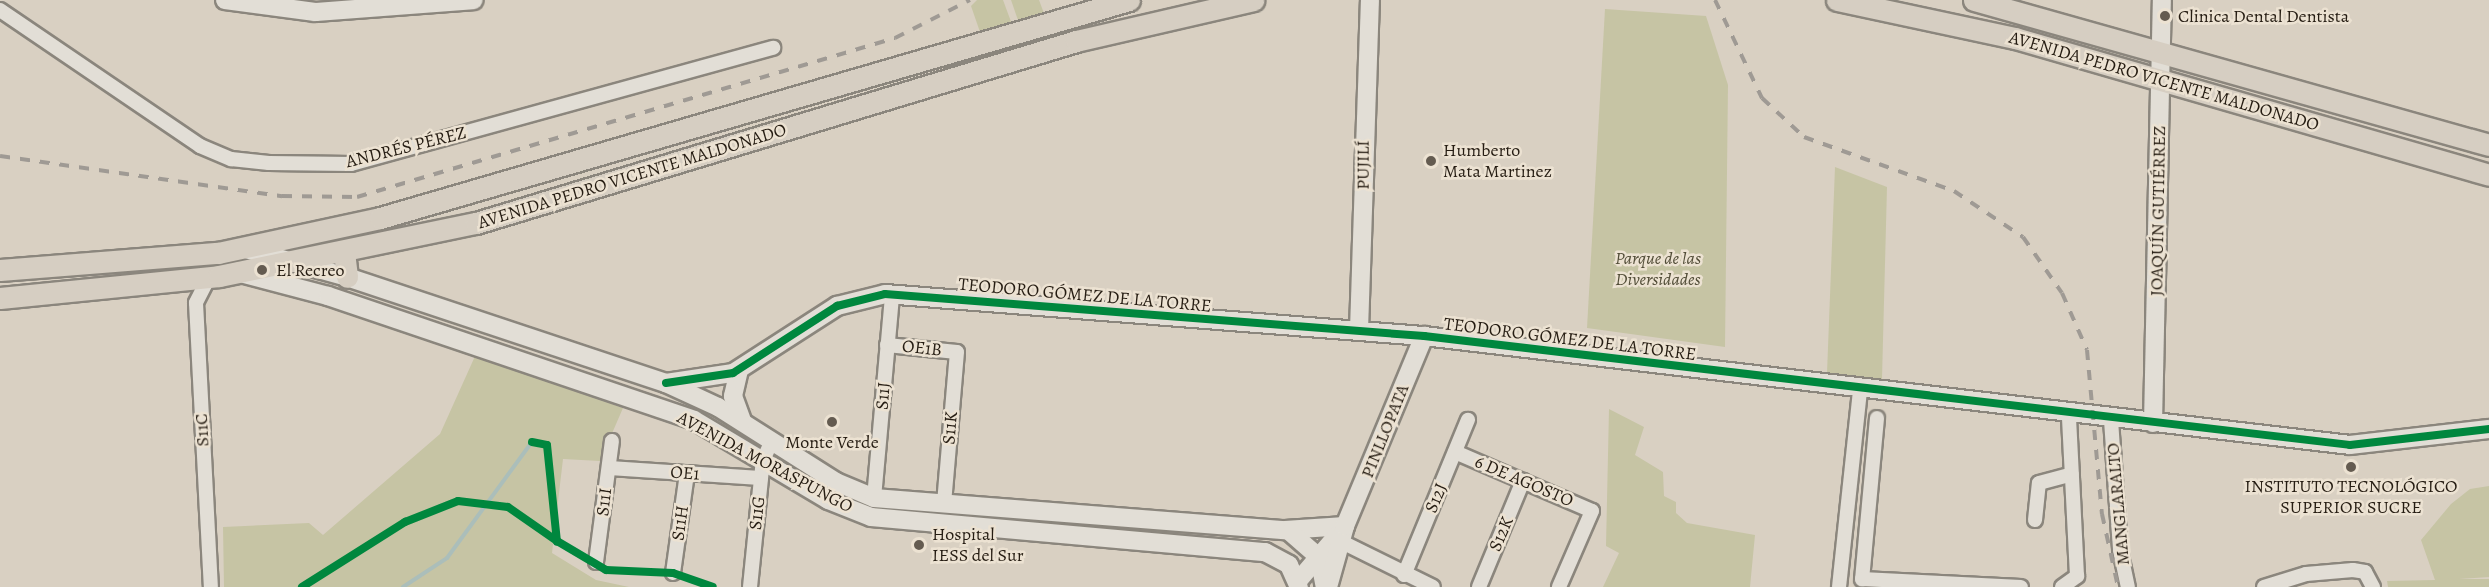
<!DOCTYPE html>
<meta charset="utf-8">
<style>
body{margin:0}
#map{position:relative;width:2489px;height:587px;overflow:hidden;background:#d9d0c2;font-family:Alegreya,serif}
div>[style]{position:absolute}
.green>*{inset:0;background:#c6c4a4}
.stream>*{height:4px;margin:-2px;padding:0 2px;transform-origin:2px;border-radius:2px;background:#abbeba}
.roads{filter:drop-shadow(2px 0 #8b867d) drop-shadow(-2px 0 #8b867d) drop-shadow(0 2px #8b867d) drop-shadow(0 -2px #8b867d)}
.street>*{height:14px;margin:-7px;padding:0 7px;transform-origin:7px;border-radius:7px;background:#e2ded6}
.secondary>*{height:18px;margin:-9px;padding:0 9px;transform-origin:9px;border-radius:9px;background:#e2ded6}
.primary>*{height:21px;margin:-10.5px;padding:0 10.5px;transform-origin:10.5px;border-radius:10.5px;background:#d6cec2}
.rail>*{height:4px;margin-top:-2px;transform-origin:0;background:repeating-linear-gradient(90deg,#9f9a94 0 10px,transparent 0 20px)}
.cycleway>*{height:8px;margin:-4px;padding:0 4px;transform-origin:4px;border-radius:4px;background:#00873e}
.dots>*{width:16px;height:16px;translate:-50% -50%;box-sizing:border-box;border:3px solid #ece2d2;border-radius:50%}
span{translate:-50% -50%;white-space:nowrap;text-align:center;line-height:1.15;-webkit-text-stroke:5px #ece2d2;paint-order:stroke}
.poi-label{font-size:18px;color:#251c12}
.left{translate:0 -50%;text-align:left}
.street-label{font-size:18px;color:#251c12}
.park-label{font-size:18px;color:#514c37;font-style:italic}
</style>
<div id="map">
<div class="green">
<div style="clip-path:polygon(977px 0,1003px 0,1013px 27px,980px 32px,971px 6px)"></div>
<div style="clip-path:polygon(1011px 0,1039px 0,1045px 16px,1019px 23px)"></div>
<div style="clip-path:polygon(1605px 9px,1706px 16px,1728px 85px,1725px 347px,1587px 328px)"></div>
<div style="clip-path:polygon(1835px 167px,1887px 187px,1882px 379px,1827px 373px)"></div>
<div style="clip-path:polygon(476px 354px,623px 408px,600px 461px,563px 459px,552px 553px,596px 580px,629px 587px,224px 587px,223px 527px,309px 523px,323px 535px,440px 434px)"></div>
<div style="clip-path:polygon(1609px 409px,1644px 427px,1635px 455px,1663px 472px,1664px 496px,1676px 502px,1676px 513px,1687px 523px,1755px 535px,1750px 587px,1603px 587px,1619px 553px,1606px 546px)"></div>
<div style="clip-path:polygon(2489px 486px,2489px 577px,2459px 579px,2489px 579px,2489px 587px,2388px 587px,2387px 581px,2435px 580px,2421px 540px,2451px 504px,2470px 489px)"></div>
</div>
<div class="stream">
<div style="left:403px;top:587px;width:53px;rotate:-33.4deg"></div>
<div style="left:447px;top:558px;width:144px;rotate:-53.8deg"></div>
</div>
<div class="roads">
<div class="street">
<div style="left:0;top:10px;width:242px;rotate:34.2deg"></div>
<div style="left:200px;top:146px;width:34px;rotate:23deg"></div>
<div style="left:231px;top:159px;width:38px;rotate:6deg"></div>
<div style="left:269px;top:163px;width:82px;rotate:0.7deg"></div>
<div style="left:351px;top:164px;width:438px;rotate:-15.4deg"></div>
<div style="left:209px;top:277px;width:29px;rotate:117deg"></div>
<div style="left:196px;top:303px;width:284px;rotate:87deg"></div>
<div style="left:887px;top:345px;width:70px;rotate:5.7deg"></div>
<div style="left:957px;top:352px;width:153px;rotate:94.9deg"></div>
<div style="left:1877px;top:418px;width:162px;rotate:95.3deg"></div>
<div style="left:1862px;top:579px;width:159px;rotate:2.9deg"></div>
<div style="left:2111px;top:420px;width:130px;rotate:86deg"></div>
<div style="left:2120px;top:550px;width:38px;rotate:78deg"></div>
<div style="left:1455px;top:452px;width:149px;rotate:23.3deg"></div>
<div style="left:1592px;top:511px;width:83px;rotate:113.5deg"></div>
<div style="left:609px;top:468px;width:152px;rotate:3.8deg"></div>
<div style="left:874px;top:498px;width:204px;rotate:-84.9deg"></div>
<div style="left:2035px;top:520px;width:37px;rotate:-84deg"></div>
<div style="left:2039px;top:483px;width:34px;rotate:-15deg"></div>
<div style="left:1344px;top:543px;width:99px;rotate:26.3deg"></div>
<div style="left:596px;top:562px;width:122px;rotate:-82.5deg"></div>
<div style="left:673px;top:573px;width:101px;rotate:-82deg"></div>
<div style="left:1404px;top:575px;width:168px;rotate:-67.6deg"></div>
<div style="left:750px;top:587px;width:128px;rotate:-84.2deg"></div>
<div style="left:763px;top:460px;width:21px;rotate:-65deg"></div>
<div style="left:1479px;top:587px;width:115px;rotate:-67.5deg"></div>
<div style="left:1839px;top:587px;width:197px;rotate:-83.9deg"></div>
<div style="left:2062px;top:587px;width:19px;rotate:-36deg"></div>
<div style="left:2077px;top:576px;width:160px;rotate:-92.9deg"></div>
<div style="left:2264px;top:587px;width:44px;rotate:-17.2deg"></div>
<div style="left:2306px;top:574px;width:47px;rotate:-4.9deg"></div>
<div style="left:2353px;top:570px;width:12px;rotate:9deg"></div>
<div style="left:2365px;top:572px;width:17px;rotate:62deg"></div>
</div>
<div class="secondary">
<div style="left:225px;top:0;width:91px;rotate:7.6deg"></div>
<div style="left:315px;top:12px;width:159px;rotate:-4.3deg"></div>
<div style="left:242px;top:248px;width:109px;rotate:15.4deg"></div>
<div style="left:347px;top:277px;width:336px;rotate:18.4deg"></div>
<div style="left:666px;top:383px;width:57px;rotate:24.8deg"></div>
<div style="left:718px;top:407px;width:140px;rotate:32.4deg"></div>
<div style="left:836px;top:482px;width:41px;rotate:22.8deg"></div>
<div style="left:874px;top:498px;width:412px;rotate:4.5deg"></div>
<div style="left:1285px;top:530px;width:60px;rotate:-3.8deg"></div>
<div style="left:237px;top:272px;width:94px;rotate:14.8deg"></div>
<div style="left:328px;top:296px;width:386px;rotate:18.7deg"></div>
<div style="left:694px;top:420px;width:156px;rotate:30.8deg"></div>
<div style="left:828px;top:500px;width:46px;rotate:21.6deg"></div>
<div style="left:871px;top:517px;width:396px;rotate:5.1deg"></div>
<div style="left:1265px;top:552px;width:27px;rotate:28deg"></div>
<div style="left:1289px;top:565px;width:24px;rotate:66deg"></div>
<div style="left:1359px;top:330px;width:330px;rotate:-88.1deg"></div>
<div style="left:739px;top:370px;width:27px;rotate:103deg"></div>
<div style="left:733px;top:396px;width:27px;rotate:70deg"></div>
<div style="left:666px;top:383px;width:68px;rotate:-8.5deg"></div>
<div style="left:733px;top:373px;width:124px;rotate:-32.8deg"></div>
<div style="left:837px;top:306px;width:49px;rotate:-14deg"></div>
<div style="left:885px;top:294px;width:541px;rotate:4.46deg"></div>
<div style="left:1424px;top:336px;width:932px;rotate:6.71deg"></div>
<div style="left:2350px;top:445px;width:140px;rotate:-6.6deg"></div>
<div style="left:2153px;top:423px;width:423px;rotate:-88.8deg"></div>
<div style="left:1290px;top:532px;width:38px;rotate:41deg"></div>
<div style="left:1319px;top:557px;width:31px;rotate:79deg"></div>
<div style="left:1298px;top:581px;width:72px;rotate:-49.5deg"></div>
<div style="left:1328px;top:587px;width:63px;rotate:-74.4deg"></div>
<div style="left:1345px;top:526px;width:206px;rotate:-67.4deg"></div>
</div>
<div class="primary">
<div style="left:1837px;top:0;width:182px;rotate:12.1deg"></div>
<div style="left:2015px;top:38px;width:493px;rotate:16.1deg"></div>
<div style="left:1974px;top:0;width:535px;rotate:15.72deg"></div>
<div style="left:344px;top:252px;width:25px;rotate:83deg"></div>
<div style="left:0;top:270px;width:219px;rotate:-4.5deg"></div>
<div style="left:218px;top:253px;width:166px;rotate:-12.2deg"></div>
<div style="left:380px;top:218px;width:780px;rotate:-16.23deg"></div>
<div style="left:0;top:298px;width:220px;rotate:-5.7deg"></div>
<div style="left:219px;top:276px;width:262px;rotate:-11.7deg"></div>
<div style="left:476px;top:223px;width:627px;rotate:-16.87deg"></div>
<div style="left:1076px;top:41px;width:182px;rotate:-13deg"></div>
</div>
</div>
<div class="rail">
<div style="left:1715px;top:0;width:109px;rotate:64.4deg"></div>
<div style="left:1762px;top:98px;width:57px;rotate:42.9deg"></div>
<div style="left:1804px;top:137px;width:159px;rotate:19.8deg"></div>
<div style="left:1954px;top:191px;width:83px;rotate:33.7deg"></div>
<div style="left:2023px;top:237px;width:68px;rotate:55.1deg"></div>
<div style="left:2062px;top:293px;width:62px;rotate:66.3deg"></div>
<div style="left:2087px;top:350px;width:165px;rotate:84.8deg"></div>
<div style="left:2102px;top:514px;width:75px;rotate:77.6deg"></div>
<div style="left:0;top:156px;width:285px;rotate:8.1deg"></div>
<div style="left:282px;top:196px;width:75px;rotate:0.8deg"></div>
<div style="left:357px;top:197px;width:561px;rotate:-16.46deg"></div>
<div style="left:895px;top:38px;width:84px;rotate:-26.9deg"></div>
</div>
<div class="cycleway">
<div style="left:666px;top:383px;width:68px;rotate:-8.5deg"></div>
<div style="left:733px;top:373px;width:124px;rotate:-32.8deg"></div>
<div style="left:837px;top:306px;width:49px;rotate:-14deg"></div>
<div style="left:885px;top:294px;width:541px;rotate:4.46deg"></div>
<div style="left:1424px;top:336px;width:932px;rotate:6.71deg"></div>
<div style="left:2350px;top:445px;width:140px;rotate:-6.6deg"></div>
<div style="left:532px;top:442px;width:15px;rotate:11deg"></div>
<div style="left:547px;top:445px;width:97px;rotate:84.1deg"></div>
<div style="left:557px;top:541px;width:57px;rotate:30.6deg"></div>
<div style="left:606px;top:570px;width:67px;rotate:2.6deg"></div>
<div style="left:673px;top:573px;width:42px;rotate:19.3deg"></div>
<div style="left:302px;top:587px;width:122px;rotate:-32.3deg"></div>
<div style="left:405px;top:522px;width:57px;rotate:-21.6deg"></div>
<div style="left:458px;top:501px;width:50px;rotate:6.8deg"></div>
<div style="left:508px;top:507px;width:60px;rotate:34.8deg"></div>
</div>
<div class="dots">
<div style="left:2165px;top:16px;background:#645b50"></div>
<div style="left:1431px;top:161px;background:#645b50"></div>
<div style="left:262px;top:270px;background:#645b50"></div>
<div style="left:832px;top:422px;background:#645b50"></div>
<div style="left:2351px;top:467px;background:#645b50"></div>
<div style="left:919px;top:545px;background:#645b50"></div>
</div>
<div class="poi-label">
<span class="left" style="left:2178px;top:16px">Clinica Dental Dentista</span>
<span class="left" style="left:1443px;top:161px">Humberto<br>Mata Martinez</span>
<span class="left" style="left:276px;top:270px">El Recreo</span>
<span style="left:832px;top:442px">Monte Verde</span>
<span style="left:2351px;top:497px">INSTITUTO TECNOLÓGICO<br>SUPERIOR SUCRE</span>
<span class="left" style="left:932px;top:545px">Hospital<br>IESS del Sur</span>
</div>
<div class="street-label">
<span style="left:2164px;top:81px;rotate:16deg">AVENIDA PEDRO VICENTE MALDONADO</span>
<span style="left:406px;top:147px;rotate:-14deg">ANDRÉS PÉREZ</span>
<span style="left:1363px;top:165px;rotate:-90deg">PUJILÍ</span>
<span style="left:632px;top:176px;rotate:-17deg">AVENIDA PEDRO VICENTE MALDONADO</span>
<span style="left:2158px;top:211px;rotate:-89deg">JOAQUÍN GUTIÉRREZ</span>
<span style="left:1085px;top:295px;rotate:5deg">TEODORO GÓMEZ DE LA TORRE</span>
<span style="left:1570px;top:339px;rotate:7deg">TEODORO GÓMEZ DE LA TORRE</span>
<span style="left:922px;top:348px;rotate:6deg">OE1B</span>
<span style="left:883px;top:396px;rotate:-85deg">S11J</span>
<span style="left:950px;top:428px;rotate:-85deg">S11K</span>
<span style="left:202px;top:430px;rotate:-93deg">S11C</span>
<span style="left:1385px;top:431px;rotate:-68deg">PINLLOPATA</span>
<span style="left:765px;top:462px;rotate:28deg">AVENIDA MORASPUNGO</span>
<span style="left:685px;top:473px;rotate:4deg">OE1</span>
<span style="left:1524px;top:481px;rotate:23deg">6 DE AGOSTO</span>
<span style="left:1436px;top:498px;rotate:-67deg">S12J</span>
<span style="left:604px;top:502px;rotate:-83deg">S11I</span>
<span style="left:2118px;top:504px;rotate:-95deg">MANGLARALTO</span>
<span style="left:757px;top:513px;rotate:-84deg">S11G</span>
<span style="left:680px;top:523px;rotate:-82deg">S11H</span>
<span style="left:1501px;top:534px;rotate:-67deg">S12K</span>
</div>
<div class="park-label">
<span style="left:1658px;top:269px">Parque de las<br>Diversidades</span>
</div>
</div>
